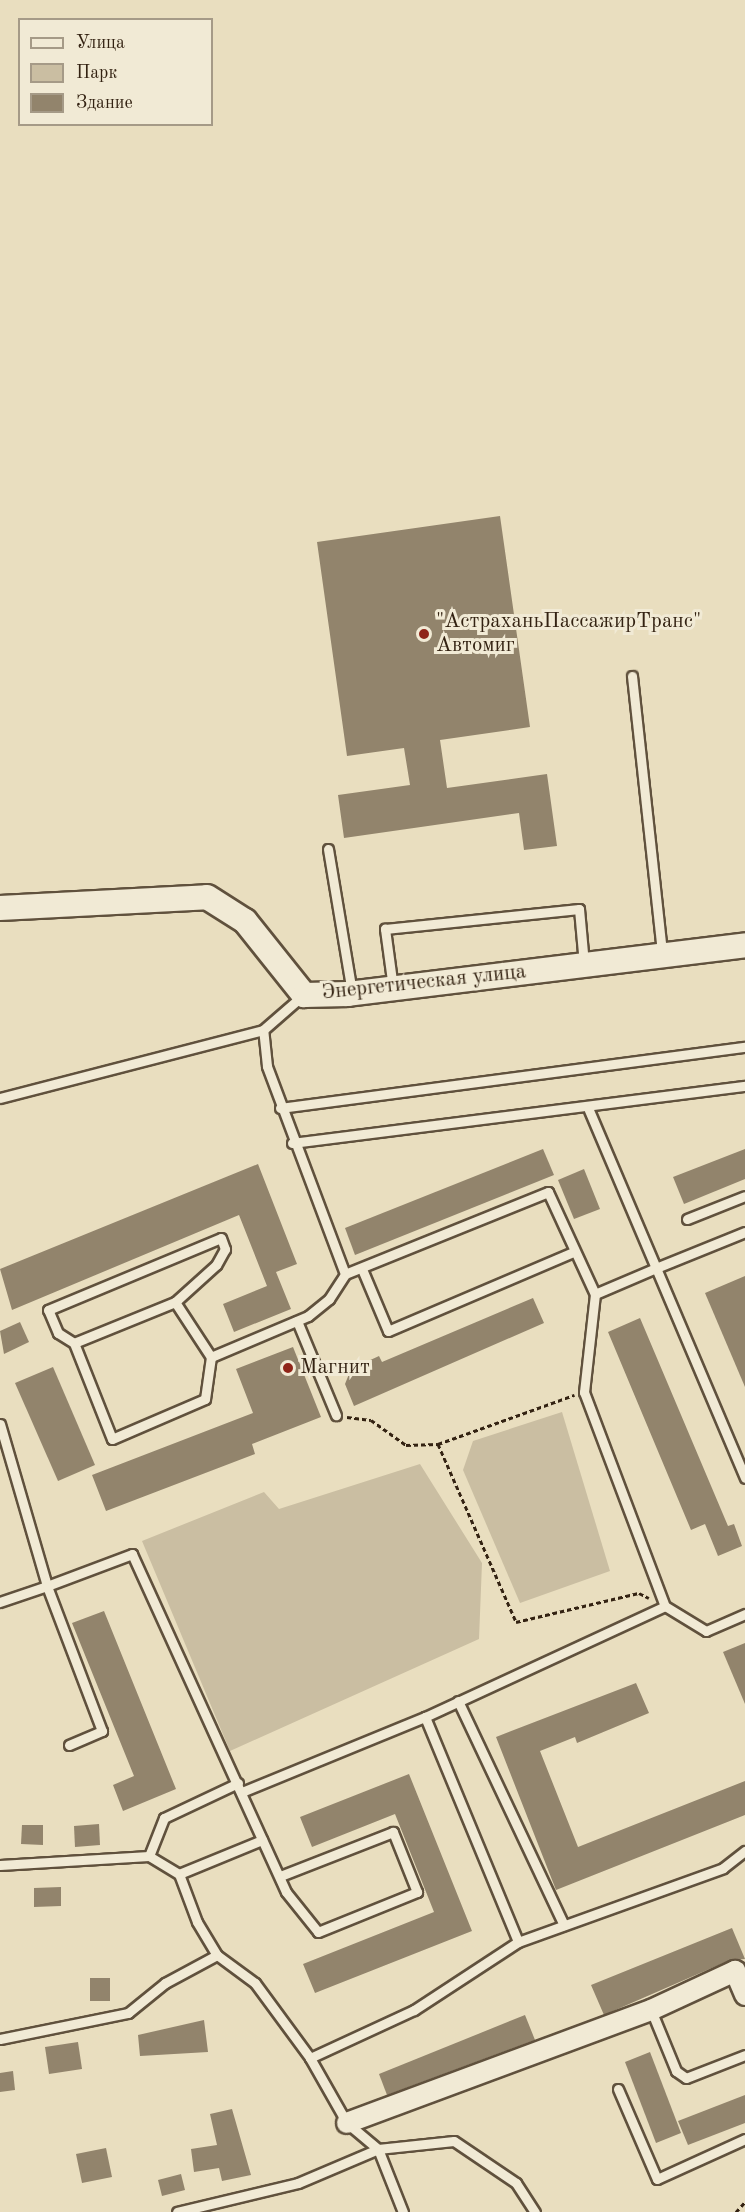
<!DOCTYPE html>
<meta charset="utf-8">
<style>
body{margin:0}
#map{position:relative;width:745px;height:2212px;overflow:hidden;background:#e9debf;font-family:"Old Standard TT",serif}
div>[style]{position:absolute}
.green>*{inset:0;background:#cabea2}
.building>*{inset:0;background:#92846c}
.path>*{height:3px;margin-top:-1.5px;transform-origin:0;background:repeating-linear-gradient(90deg,#332212 0 4.5px,transparent 0 7.5px)}
.roads{filter:drop-shadow(2px 0 #60513d) drop-shadow(-2px 0 #60513d) drop-shadow(0 2px #60513d) drop-shadow(0 -2px #60513d)}
.service>*{height:9px;margin:-4.5px;padding:0 4.5px;transform-origin:4.5px;border-radius:4.5px;background:#f1ead5}
.minor>*{height:20px;margin:-10px;padding:0 10px;transform-origin:10px;border-radius:10px;background:#f1ead5}
.tertiary>*{height:24px;margin:-12px;padding:0 12px;transform-origin:12px;border-radius:12px;background:#f1ead5}
.dots>*{width:16px;height:16px;translate:-50% -50%;box-sizing:border-box;border:3px solid #f1ead5;border-radius:50%}
span{translate:-50% -50%;white-space:nowrap;text-align:center;line-height:1.15;-webkit-text-stroke:6px #f1ead5;paint-order:stroke}
.poi-label{font-size:21px;color:#332212}
.left{translate:0 -50%;text-align:left}
.street-label{font-size:21px;color:#332212}
.legend{position:absolute;left:18px;top:18px;width:195px;height:108px;box-sizing:border-box;background:#f1ead5;border:2px solid #a59a87;margin:0;padding:8px 10px;list-style:none;font-size:18px;color:#332212}
.legend li{display:flex;align-items:center;gap:12px;height:30px}
.legend b{width:30px;border:2px solid #a59a87}
</style>
<div id="map">
<div class="green">
<div style="clip-path:polygon(562px 1412px,610px 1571px,520px 1603px,463px 1470px,473px 1441px)"></div>
<div style="clip-path:polygon(420px 1464px,482px 1563px,479px 1639px,230px 1751px,142px 1541px,264px 1492px,279px 1509px)"></div>
</div>
<div class="building">
<div style="clip-path:polygon(500px 516px,530px 727px,440px 740px,447px 788px,547px 774px,557px 846px,524px 850px,519px 813px,344px 838px,338px 795px,410px 785px,404px 748px,347px 756px,317px 542px)"></div>
<div style="clip-path:polygon(543px 1149px,554px 1175px,355px 1255px,345px 1228px)"></div>
<div style="clip-path:polygon(745px 1149px,745px 1179px,684px 1204px,673px 1177px)"></div>
<div style="clip-path:polygon(258px 1164px,297px 1264px,276px 1272px,291px 1309px,234px 1332px,223px 1304px,267px 1286px,239px 1215px,12px 1310px,0 1269px)"></div>
<div style="clip-path:polygon(584px 1169px,600px 1209px,574px 1219px,558px 1180px)"></div>
<div style="clip-path:polygon(745px 1276px,745px 1387px,705px 1293px)"></div>
<div style="clip-path:polygon(533px 1298px,544px 1323px,354px 1406px,345px 1384px,351px 1369px,379px 1356px,382px 1362px)"></div>
<div style="clip-path:polygon(640px 1318px,728px 1526px,734px 1524px,742px 1546px,718px 1556px,705px 1524px,691px 1530px,608px 1332px)"></div>
<div style="clip-path:polygon(20px 1322px,29px 1342px,4px 1354px,0 1331px)"></div>
<div style="clip-path:polygon(293px 1347px,321px 1417px,252px 1444px,255px 1454px,106px 1511px,92px 1475px,253px 1413px,236px 1369px)"></div>
<div style="clip-path:polygon(53px 1367px,95px 1465px,58px 1481px,15px 1383px)"></div>
<div style="clip-path:polygon(104px 1611px,176px 1789px,123px 1811px,113px 1785px,134px 1776px,72px 1623px)"></div>
<div style="clip-path:polygon(745px 1643px,745px 1704px,723px 1652px)"></div>
<div style="clip-path:polygon(636px 1683px,649px 1713px,577px 1743px,575px 1737px,540px 1751px,578px 1847px,745px 1781px,745px 1815px,556px 1890px,496px 1737px)"></div>
<div style="clip-path:polygon(409px 1774px,472px 1931px,315px 1993px,303px 1964px,434px 1912px,395px 1814px,312px 1847px,300px 1817px)"></div>
<div style="clip-path:polygon(99px 1824px,100px 1845px,75px 1847px,74px 1826px)"></div>
<div style="clip-path:polygon(22px 1825px,43px 1825px,43px 1845px,21px 1844px)"></div>
<div style="clip-path:polygon(61px 1887px,61px 1906px,34px 1907px,34px 1888px)"></div>
<div style="clip-path:polygon(732px 1928px,745px 1959px,730px 1960px,604px 2015px,591px 1985px)"></div>
<div style="clip-path:polygon(90px 1978px,110px 1978px,110px 2001px,90px 2001px)"></div>
<div style="clip-path:polygon(525px 2015px,535px 2040px,387px 2095px,379px 2074px)"></div>
<div style="clip-path:polygon(204px 2020px,208px 2052px,140px 2056px,138px 2035px)"></div>
<div style="clip-path:polygon(78px 2042px,82px 2069px,49px 2074px,45px 2047px)"></div>
<div style="clip-path:polygon(650px 2052px,681px 2133px,656px 2143px,625px 2062px)"></div>
<div style="clip-path:polygon(13px 2071px,15px 2090px,0 2092px,0 2073px)"></div>
<div style="clip-path:polygon(745px 2095px,745px 2123px,688px 2145px,678px 2121px)"></div>
<div style="clip-path:polygon(232px 2109px,251px 2175px,222px 2181px,219px 2168px,194px 2172px,191px 2149px,217px 2145px,210px 2114px)"></div>
<div style="clip-path:polygon(106px 2148px,112px 2177px,82px 2183px,76px 2154px)"></div>
<div style="clip-path:polygon(181px 2174px,185px 2190px,162px 2196px,158px 2180px)"></div>
</div>
<div class="path">
<div style="left:347px;top:1417px;width:24px;rotate:7deg"></div>
<div style="left:371px;top:1420px;width:43px;rotate:35.5deg"></div>
<div style="left:406px;top:1445px;width:32px;rotate:-2deg"></div>
<div style="left:438px;top:1444px;width:194px;rotate:66.3deg"></div>
<div style="left:516px;top:1622px;width:126px;rotate:-13.3deg"></div>
<div style="left:639px;top:1593px;width:11px;rotate:27deg"></div>
<div style="left:438px;top:1444px;width:145px;rotate:-19.8deg"></div>
<div style="left:736px;top:2212px;width:13px;rotate:-48deg"></div>
</div>
<div class="roads">
<div class="service">
<div style="left:632px;top:676px;width:280px;rotate:83.8deg"></div>
<div style="left:328px;top:849px;width:145px;rotate:80.5deg"></div>
<div style="left:393px;top:988px;width:60px;rotate:-97.7deg"></div>
<div style="left:385px;top:929px;width:195px;rotate:-5.9deg"></div>
<div style="left:579px;top:909px;width:55px;rotate:84.8deg"></div>
<div style="left:0;top:1098px;width:272px;rotate:-14.5deg"></div>
<div style="left:280px;top:1108px;width:469px;rotate:-7.5deg"></div>
<div style="left:292px;top:1143px;width:457px;rotate:-7.2deg"></div>
<div style="left:687px;top:1219px;width:62px;rotate:-21.6deg"></div>
<div style="left:745px;top:1232px;width:96px;rotate:158deg"></div>
<div style="left:656px;top:1268px;width:228px;rotate:67deg"></div>
<div style="left:362px;top:1269px;width:67px;rotate:67.2deg"></div>
<div style="left:388px;top:1331px;width:201px;rotate:-23.1deg"></div>
<div style="left:345px;top:1274px;width:219px;rotate:-22deg"></div>
<div style="left:548px;top:1192px;width:112px;rotate:65.3deg"></div>
<div style="left:595px;top:1294px;width:66px;rotate:-23.1deg"></div>
<div style="left:656px;top:1268px;width:172px;rotate:-113deg"></div>
<div style="left:595px;top:1294px;width:99px;rotate:96.4deg"></div>
<div style="left:584px;top:1392px;width:229px;rotate:69.3deg"></div>
<div style="left:175px;top:1302px;width:109px;rotate:157.9deg"></div>
<div style="left:74px;top:1343px;width:19px;rotate:-148deg"></div>
<div style="left:58px;top:1333px;width:25px;rotate:-113deg"></div>
<div style="left:48px;top:1310px;width:187px;rotate:-22.6deg"></div>
<div style="left:221px;top:1238px;width:12px;rotate:70deg"></div>
<div style="left:225px;top:1249px;width:18px;rotate:119deg"></div>
<div style="left:216px;top:1265px;width:55px;rotate:137.9deg"></div>
<div style="left:175px;top:1302px;width:66px;rotate:56.8deg"></div>
<div style="left:211px;top:1357px;width:105px;rotate:-22.9deg"></div>
<div style="left:308px;top:1316px;width:27px;rotate:-39deg"></div>
<div style="left:329px;top:1299px;width:30px;rotate:-57deg"></div>
<div style="left:345px;top:1274px;width:222px;rotate:-110.6deg"></div>
<div style="left:267px;top:1066px;width:36px;rotate:-96deg"></div>
<div style="left:263px;top:1030px;width:52px;rotate:-41.1deg"></div>
<div style="left:297px;top:1321px;width:102px;rotate:67.5deg"></div>
<div style="left:74px;top:1343px;width:103px;rotate:68.4deg"></div>
<div style="left:112px;top:1439px;width:101px;rotate:-23.3deg"></div>
<div style="left:205px;top:1399px;width:42px;rotate:-81.9deg"></div>
<div style="left:0;top:1424px;width:169px;rotate:73.8deg"></div>
<div style="left:47px;top:1586px;width:50px;rotate:161.2deg"></div>
<div style="left:458px;top:1701px;width:248px;rotate:64.7deg"></div>
<div style="left:425px;top:1717px;width:243px;rotate:67.5deg"></div>
<div style="left:69px;top:1745px;width:36px;rotate:-23deg"></div>
<div style="left:102px;top:1731px;width:155px;rotate:-110.8deg"></div>
<div style="left:47px;top:1586px;width:91px;rotate:-20.6deg"></div>
<div style="left:132px;top:1554px;width:371px;rotate:65.5deg"></div>
<div style="left:286px;top:1892px;width:51px;rotate:51.3deg"></div>
<div style="left:318px;top:1932px;width:107px;rotate:-22deg"></div>
<div style="left:417px;top:1892px;width:65px;rotate:-111.8deg"></div>
<div style="left:393px;top:1832px;width:121px;rotate:158.7deg"></div>
<div style="left:238px;top:1783px;width:82px;rotate:154.7deg"></div>
<div style="left:164px;top:1818px;width:41px;rotate:111.5deg"></div>
<div style="left:149px;top:1856px;width:35px;rotate:31deg"></div>
<div style="left:179px;top:1874px;width:51px;rotate:69.4deg"></div>
<div style="left:197px;top:1922px;width:39px;rotate:59deg"></div>
<div style="left:217px;top:1955px;width:47px;rotate:36.4deg"></div>
<div style="left:255px;top:1983px;width:93px;rotate:53.7deg"></div>
<div style="left:310px;top:2058px;width:75px;rotate:60.4deg"></div>
<div style="left:347px;top:2123px;width:40px;rotate:40deg"></div>
<div style="left:378px;top:2149px;width:76px;rotate:-6deg"></div>
<div style="left:454px;top:2141px;width:75px;rotate:34.1deg"></div>
<div style="left:516px;top:2183px;width:35px;rotate:57deg"></div>
<div style="left:242px;top:1792px;width:198px;rotate:-22.3deg"></div>
<div style="left:425px;top:1717px;width:264px;rotate:-24.8deg"></div>
<div style="left:665px;top:1606px;width:48px;rotate:31.4deg"></div>
<div style="left:706px;top:1631px;width:43px;rotate:-23.6deg"></div>
<div style="left:0;top:1865px;width:149px;rotate:-3.5deg"></div>
<div style="left:179px;top:1874px;width:90px;rotate:-22.3deg"></div>
<div style="left:651px;top:2010px;width:66px;rotate:67.7deg"></div>
<div style="left:676px;top:2071px;width:12px;rotate:35deg"></div>
<div style="left:686px;top:2078px;width:63px;rotate:-21.3deg"></div>
<div style="left:0;top:2039px;width:131px;rotate:-11.5deg"></div>
<div style="left:128px;top:2013px;width:48px;rotate:-39deg"></div>
<div style="left:165px;top:1983px;width:59px;rotate:-28.3deg"></div>
<div style="left:310px;top:2058px;width:115px;rotate:-24.8deg"></div>
<div style="left:414px;top:2010px;width:124px;rotate:-33.2deg"></div>
<div style="left:518px;top:1942px;width:218px;rotate:-19.8deg"></div>
<div style="left:723px;top:1868px;width:28px;rotate:-38deg"></div>
<div style="left:618px;top:2089px;width:98px;rotate:66.6deg"></div>
<div style="left:657px;top:2179px;width:97px;rotate:-24.4deg"></div>
<div style="left:177px;top:2212px;width:124px;rotate:-13.5deg"></div>
<div style="left:298px;top:2183px;width:87px;rotate:-23deg"></div>
<div style="left:378px;top:2149px;width:68px;rotate:68.4deg"></div>
</div>
<div class="minor">
<div style="left:347px;top:2123px;width:324px;rotate:-20.4deg"></div>
<div style="left:651px;top:2010px;width:93px;rotate:-24.9deg"></div>
<div style="left:735px;top:1971px;width:26px;rotate:67deg"></div>
</div>
<div class="tertiary">
<div style="left:0;top:908px;width:207px;rotate:-3deg"></div>
<div style="left:207px;top:897px;width:45px;rotate:32.3deg"></div>
<div style="left:245px;top:921px;width:95px;rotate:51.4deg"></div>
<div style="left:304px;top:995px;width:44px;rotate:-1.3deg"></div>
<div style="left:348px;top:994px;width:400px;rotate:-7deg"></div>
</div>
</div>
<div class="dots">
<div style="left:424px;top:634px;background:#8f2418"></div>
<div style="left:288px;top:1368px;background:#8f2418"></div>
</div>
<div class="poi-label">
<span class="left" style="left:436px;top:634px">"АстраханьПассажирТранс"<br>Автомиг</span>
<span class="left" style="left:300px;top:1368px">Магнит</span>
</div>
<div class="street-label">
<span style="left:424px;top:983px;rotate:-6deg">Энергетическая улица</span>
</div>
<ul class="legend">
<li><b style="height:8px;background:#f1ead5"></b>Улица</li>
<li><b style="height:16px;background:#cabea2"></b>Парк</li>
<li><b style="height:16px;background:#92846c"></b>Здание</li>
</ul>
</div>
